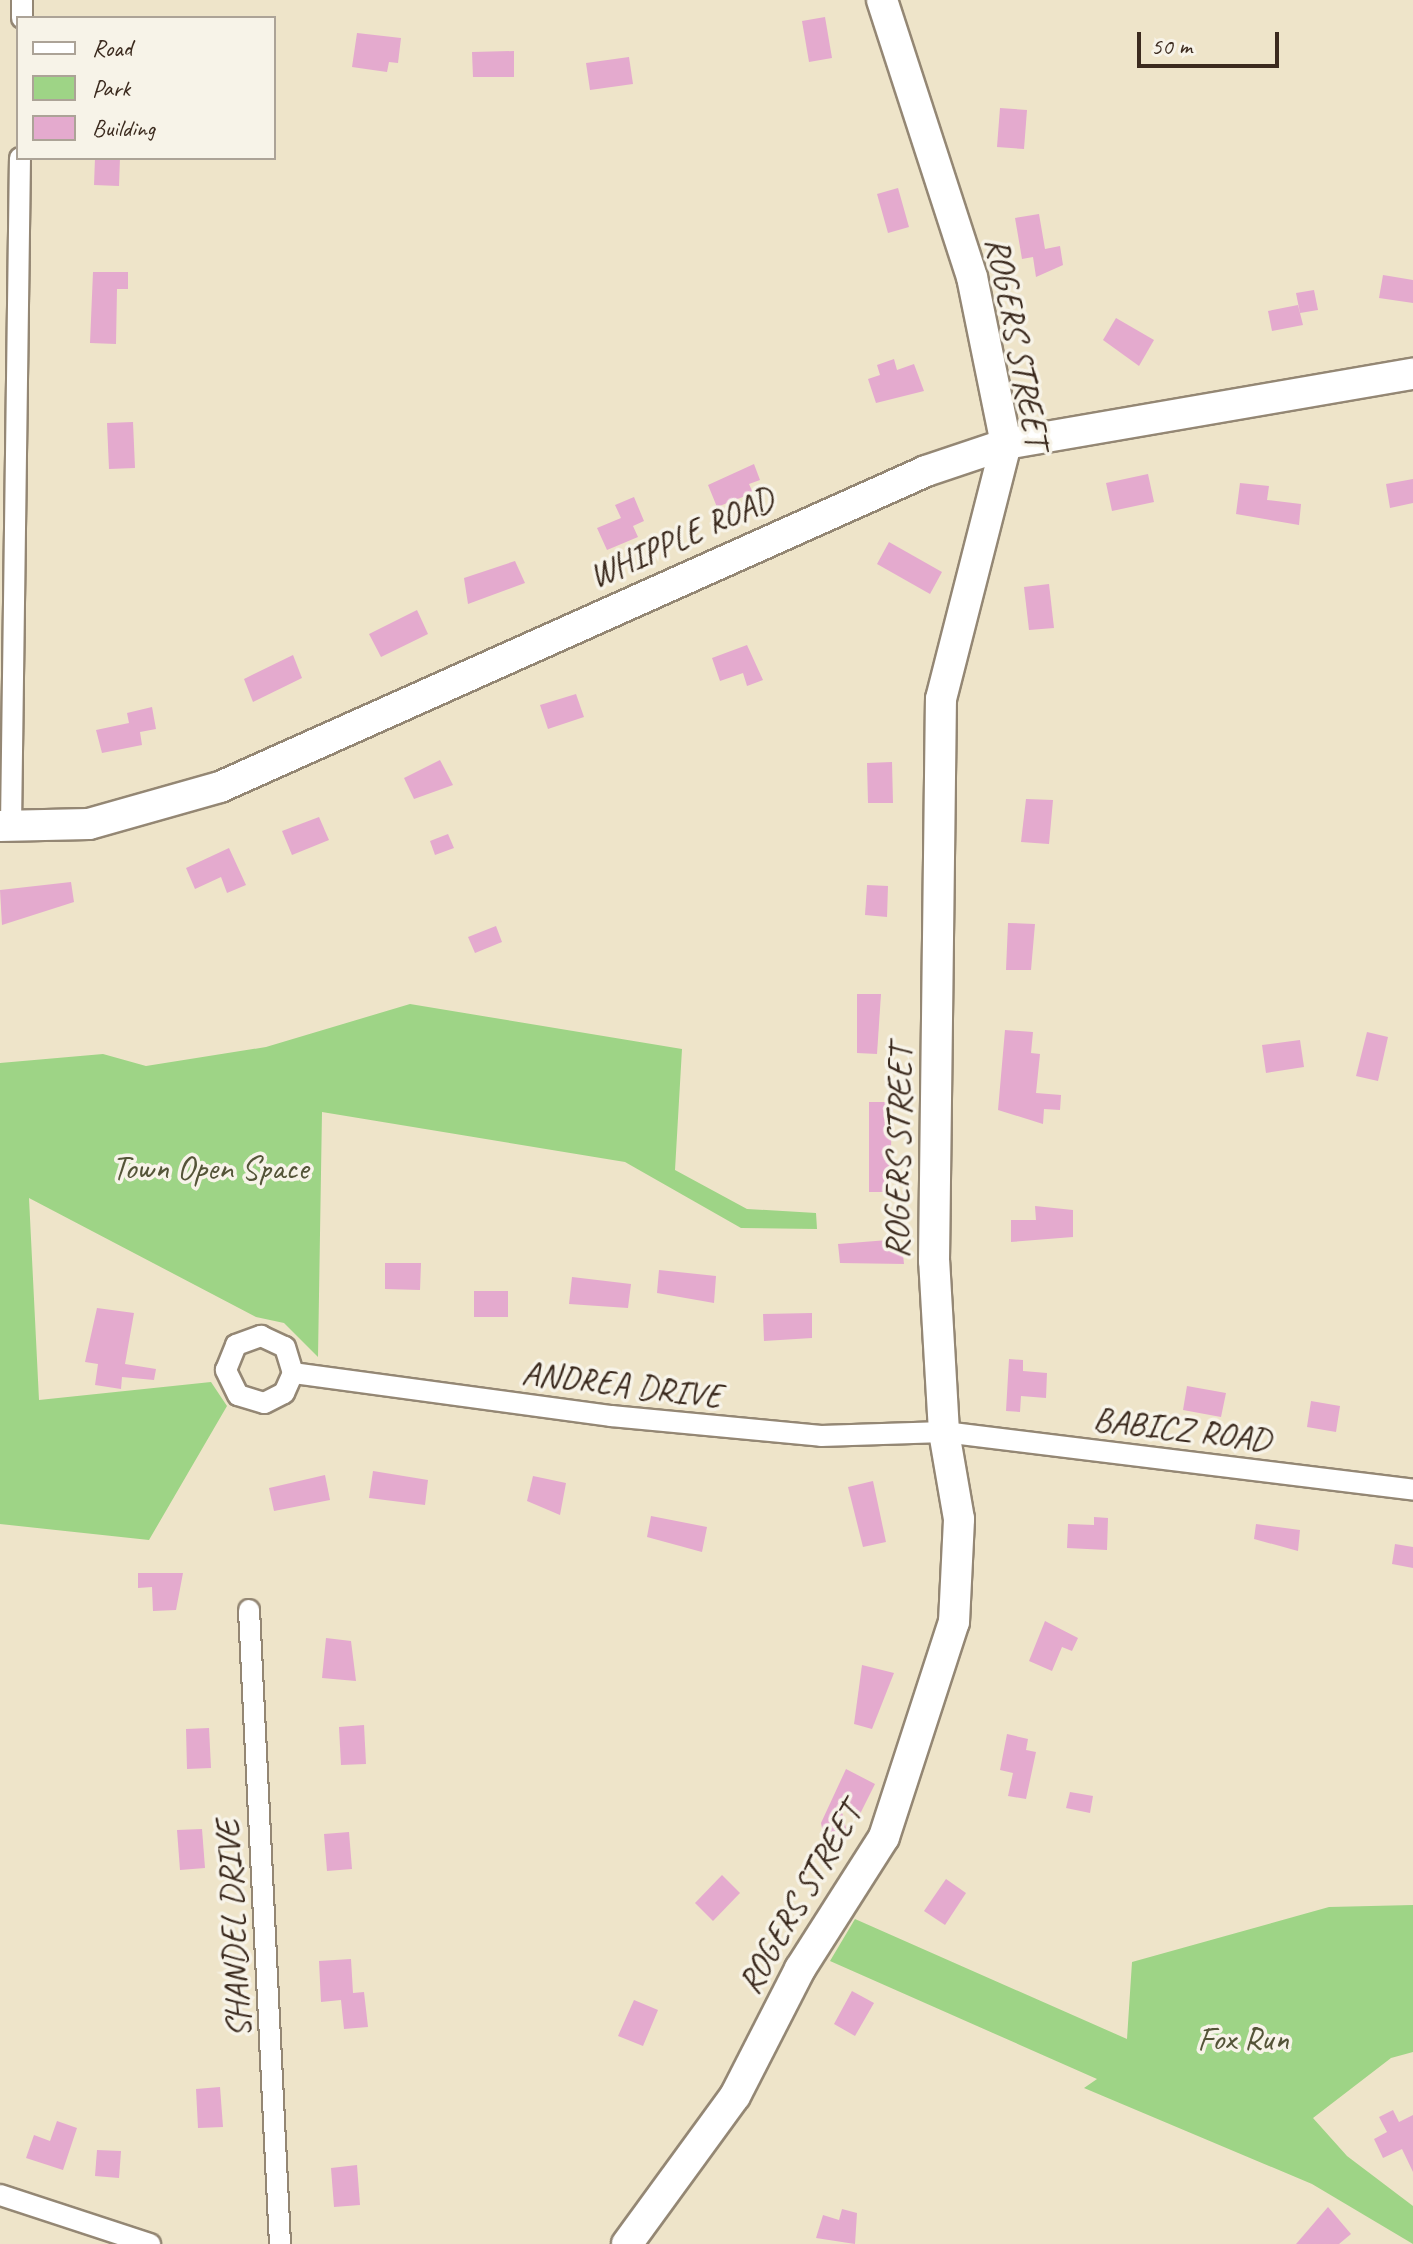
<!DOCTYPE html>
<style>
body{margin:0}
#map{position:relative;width:1413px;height:2244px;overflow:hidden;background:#eee4c9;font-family:Caveat,sans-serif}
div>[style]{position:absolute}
.green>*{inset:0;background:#9ed486}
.building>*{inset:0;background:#e4aace}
.roads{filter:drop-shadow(2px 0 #948774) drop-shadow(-2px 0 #948774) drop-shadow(0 2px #948774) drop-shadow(0 -2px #948774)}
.street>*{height:20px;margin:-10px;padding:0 10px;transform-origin:10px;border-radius:10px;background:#fff}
.secondary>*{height:30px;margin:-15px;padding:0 15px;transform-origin:15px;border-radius:15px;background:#fff}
span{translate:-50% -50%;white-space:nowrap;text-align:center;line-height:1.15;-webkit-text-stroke:7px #f7f3e8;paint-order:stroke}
.street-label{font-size:34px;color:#3b2a1e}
.park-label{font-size:34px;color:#545438}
.legend{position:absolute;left:16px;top:16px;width:260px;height:144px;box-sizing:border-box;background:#f7f3e8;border:2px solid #aca397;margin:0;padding:10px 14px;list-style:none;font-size:24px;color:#3b2a1e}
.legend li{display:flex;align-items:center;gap:16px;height:40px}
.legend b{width:40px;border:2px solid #aca397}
.scale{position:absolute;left:1137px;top:32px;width:142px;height:36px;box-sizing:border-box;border:4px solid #3b2a1e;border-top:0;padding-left:10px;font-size:24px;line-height:28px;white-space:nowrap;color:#3b2a1e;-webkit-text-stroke:6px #f7f3e8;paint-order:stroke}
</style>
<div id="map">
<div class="green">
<div style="clip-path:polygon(410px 1004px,682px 1049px,675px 1170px,747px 1209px,816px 1213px,817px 1229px,741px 1228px,625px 1162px,322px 1112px,318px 1357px,284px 1323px,256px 1317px,29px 1198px,39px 1400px,211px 1382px,227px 1406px,149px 1540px,0 1524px,0 1063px,103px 1054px,146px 1066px,266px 1047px)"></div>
<div style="clip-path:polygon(1413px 1905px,1413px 2052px,1391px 2058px,1313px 2118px,1347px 2156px,1413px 2206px,1413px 2244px,1312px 2184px,1084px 2088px,1097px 2079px,830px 1961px,855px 1919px,1127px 2039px,1132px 1962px,1329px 1907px)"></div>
</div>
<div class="building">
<div style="clip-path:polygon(825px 17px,832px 58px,809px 62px,802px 21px)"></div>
<div style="clip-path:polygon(357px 33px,401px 38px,398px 63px,389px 62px,387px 72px,352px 67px)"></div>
<div style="clip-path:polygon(514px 51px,514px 77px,473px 77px,472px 52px)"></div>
<div style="clip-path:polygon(629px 57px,633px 84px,590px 90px,586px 63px)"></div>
<div style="clip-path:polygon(1000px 108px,1027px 110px,1024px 149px,997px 147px)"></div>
<div style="clip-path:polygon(120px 158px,119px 186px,94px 185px,95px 158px)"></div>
<div style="clip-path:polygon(898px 188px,909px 227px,888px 233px,877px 194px)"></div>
<div style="clip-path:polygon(1039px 214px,1045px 249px,1060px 246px,1063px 265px,1036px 277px,1033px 257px,1022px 259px,1015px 218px)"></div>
<div style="clip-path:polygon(93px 272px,128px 272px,128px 289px,117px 289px,116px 344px,90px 343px)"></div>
<div style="clip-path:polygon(1383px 275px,1413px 280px,1413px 303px,1379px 298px)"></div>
<div style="clip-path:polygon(1314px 290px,1318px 310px,1300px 313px,1296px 293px)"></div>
<div style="clip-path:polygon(1298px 305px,1303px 325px,1272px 331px,1268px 311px)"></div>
<div style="clip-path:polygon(1116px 318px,1154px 340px,1139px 366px,1103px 340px)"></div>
<div style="clip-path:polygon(894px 359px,897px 370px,914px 364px,924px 391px,876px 403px,868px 379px,880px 375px,877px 365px)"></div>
<div style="clip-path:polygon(133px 422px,135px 468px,109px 469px,107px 423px)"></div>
<div style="clip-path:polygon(754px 464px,760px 480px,749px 484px,753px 493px,717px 507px,708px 485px)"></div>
<div style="clip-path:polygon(1148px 474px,1154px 502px,1112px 511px,1106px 483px)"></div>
<div style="clip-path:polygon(1413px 479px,1413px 503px,1390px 508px,1386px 484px)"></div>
<div style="clip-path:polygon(1240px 483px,1269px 486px,1267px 500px,1301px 504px,1299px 525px,1236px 514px)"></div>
<div style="clip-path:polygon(634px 497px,644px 521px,633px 526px,638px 537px,607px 550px,597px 528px,621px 518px,615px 505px)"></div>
<div style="clip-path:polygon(889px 542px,942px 572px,930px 594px,877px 564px)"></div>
<div style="clip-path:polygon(515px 561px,525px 583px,468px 604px,464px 578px)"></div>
<div style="clip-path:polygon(1049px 584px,1054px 628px,1029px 630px,1024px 587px)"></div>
<div style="clip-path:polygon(417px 610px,428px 634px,381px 657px,369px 634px)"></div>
<div style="clip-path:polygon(747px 645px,763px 680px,747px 686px,743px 673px,720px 681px,712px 658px)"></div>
<div style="clip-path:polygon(293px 655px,302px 678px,253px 702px,244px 679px)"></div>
<div style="clip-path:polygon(576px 694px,584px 717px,548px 729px,540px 705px)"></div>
<div style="clip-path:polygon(152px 707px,156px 729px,140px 732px,142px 745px,102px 753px,96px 730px,129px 723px,127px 713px)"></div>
<div style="clip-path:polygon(440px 760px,453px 785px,414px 799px,404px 778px)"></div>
<div style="clip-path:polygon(892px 762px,893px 803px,868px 803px,867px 763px)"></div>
<div style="clip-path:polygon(1026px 799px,1053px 800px,1049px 844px,1021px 842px)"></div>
<div style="clip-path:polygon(319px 817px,329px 840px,292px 855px,282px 831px)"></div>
<div style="clip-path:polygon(448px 834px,454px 848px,435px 855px,430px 841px)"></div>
<div style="clip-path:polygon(229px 848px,246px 885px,227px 893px,221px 877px,195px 889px,186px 868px)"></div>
<div style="clip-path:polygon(71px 882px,74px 902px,2px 925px,0 890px)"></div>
<div style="clip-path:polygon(867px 885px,888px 886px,887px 917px,865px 915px)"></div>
<div style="clip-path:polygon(1008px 923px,1035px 924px,1031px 970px,1006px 970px)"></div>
<div style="clip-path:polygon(496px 926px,502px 942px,475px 953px,468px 937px)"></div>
<div style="clip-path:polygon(857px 994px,881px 994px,877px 1054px,857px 1053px)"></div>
<div style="clip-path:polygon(1005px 1030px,1033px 1032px,1031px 1053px,1040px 1054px,1036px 1093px,1061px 1095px,1060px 1110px,1044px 1109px,1043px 1124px,998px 1110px)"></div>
<div style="clip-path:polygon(1367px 1032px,1388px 1037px,1378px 1081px,1356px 1076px)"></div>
<div style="clip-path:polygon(1300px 1040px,1304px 1067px,1266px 1073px,1262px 1045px)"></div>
<div style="clip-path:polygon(869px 1102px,893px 1102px,889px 1192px,869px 1192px)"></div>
<div style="clip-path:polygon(1035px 1206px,1073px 1210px,1073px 1237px,1011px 1242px,1011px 1220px,1036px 1220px)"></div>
<div style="clip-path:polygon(888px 1240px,888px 1247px,902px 1246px,904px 1264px,840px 1263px,838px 1244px)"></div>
<div style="clip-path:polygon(385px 1263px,421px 1263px,420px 1290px,385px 1289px)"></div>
<div style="clip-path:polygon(659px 1270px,716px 1276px,714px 1303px,657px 1293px)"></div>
<div style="clip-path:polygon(572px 1277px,631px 1284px,628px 1308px,569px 1304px)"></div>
<div style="clip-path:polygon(474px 1291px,508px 1291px,508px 1317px,474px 1317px)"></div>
<div style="clip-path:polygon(97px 1308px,134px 1313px,125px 1364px,156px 1369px,154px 1380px,122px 1377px,121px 1389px,95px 1385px,98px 1364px,85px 1362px)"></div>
<div style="clip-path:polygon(812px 1313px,812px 1338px,764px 1341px,763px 1314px)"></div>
<div style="clip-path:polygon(1009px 1359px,1023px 1360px,1023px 1371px,1047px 1373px,1046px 1398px,1021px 1396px,1020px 1412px,1006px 1411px)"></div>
<div style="clip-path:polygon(1187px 1386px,1226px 1393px,1221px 1417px,1183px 1410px)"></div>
<div style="clip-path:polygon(1311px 1401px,1340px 1406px,1336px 1432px,1307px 1427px)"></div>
<div style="clip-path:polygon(373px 1471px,428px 1480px,425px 1505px,369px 1498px)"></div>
<div style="clip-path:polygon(325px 1475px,330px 1500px,274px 1511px,269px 1488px)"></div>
<div style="clip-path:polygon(533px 1476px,566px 1483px,560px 1515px,527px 1501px)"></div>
<div style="clip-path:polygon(873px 1481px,886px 1542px,863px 1547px,848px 1487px)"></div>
<div style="clip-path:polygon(651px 1516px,707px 1527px,702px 1552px,647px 1537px)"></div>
<div style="clip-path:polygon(1094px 1517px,1108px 1518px,1107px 1550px,1067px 1548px,1068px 1524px,1094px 1525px)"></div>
<div style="clip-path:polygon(1256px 1524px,1300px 1530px,1298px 1551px,1254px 1539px)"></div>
<div style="clip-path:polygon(1395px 1544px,1413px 1547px,1413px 1568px,1392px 1564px)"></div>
<div style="clip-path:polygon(138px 1573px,183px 1573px,176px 1610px,153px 1611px,152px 1587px,138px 1588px)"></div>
<div style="clip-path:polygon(1045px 1621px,1078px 1638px,1072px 1651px,1062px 1647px,1052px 1671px,1029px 1661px)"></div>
<div style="clip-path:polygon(326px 1638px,351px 1641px,356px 1681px,322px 1678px)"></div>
<div style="clip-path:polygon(862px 1665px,894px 1673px,872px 1729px,854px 1724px)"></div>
<div style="clip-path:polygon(364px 1725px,366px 1764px,341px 1765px,339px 1727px)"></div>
<div style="clip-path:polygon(209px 1728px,211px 1768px,187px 1769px,186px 1729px)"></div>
<div style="clip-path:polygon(1007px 1734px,1028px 1739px,1026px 1750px,1036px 1752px,1026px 1799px,1008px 1796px,1013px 1773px,1000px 1770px)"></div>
<div style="clip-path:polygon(846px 1769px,875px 1784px,860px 1814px,840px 1803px,848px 1837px,825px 1843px,821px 1823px)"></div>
<div style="clip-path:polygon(1070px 1792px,1093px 1796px,1090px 1813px,1066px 1808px)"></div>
<div style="clip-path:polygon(202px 1829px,205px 1868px,180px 1870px,177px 1830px)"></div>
<div style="clip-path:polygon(349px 1832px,352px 1869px,327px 1871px,324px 1834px)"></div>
<div style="clip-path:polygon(722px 1875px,740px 1893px,713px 1921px,695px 1903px)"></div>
<div style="clip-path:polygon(946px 1879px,966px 1893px,945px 1925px,924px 1911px)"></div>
<div style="clip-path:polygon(351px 1959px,353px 1993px,364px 1992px,368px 2027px,344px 2029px,341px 2000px,321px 2002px,319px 1961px)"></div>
<div style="clip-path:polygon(852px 1991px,874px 2003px,855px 2036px,834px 2024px)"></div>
<div style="clip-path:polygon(634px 2000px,658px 2010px,643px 2046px,618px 2036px)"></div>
<div style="clip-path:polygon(220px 2087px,223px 2127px,198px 2128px,196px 2089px)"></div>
<div style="clip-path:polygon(1393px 2110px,1399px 2122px,1413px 2115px,1413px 2172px,1402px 2149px,1383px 2158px,1374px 2139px,1387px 2132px,1379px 2117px)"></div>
<div style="clip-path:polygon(57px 2121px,77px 2128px,63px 2170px,26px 2158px,34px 2135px,50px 2141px)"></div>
<div style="clip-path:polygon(97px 2150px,121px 2151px,119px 2178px,95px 2176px)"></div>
<div style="clip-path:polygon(357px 2165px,360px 2205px,334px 2207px,331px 2168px)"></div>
<div style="clip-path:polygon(1328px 2207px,1351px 2234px,1339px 2244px,1296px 2244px)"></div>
<div style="clip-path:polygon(842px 2209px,857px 2213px,855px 2244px,816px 2238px,823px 2215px,839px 2220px)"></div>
</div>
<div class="roads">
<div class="street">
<div style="left:22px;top:18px;width:18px;rotate:-90deg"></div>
<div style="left:11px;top:826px;width:668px;rotate:-89.23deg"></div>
<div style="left:293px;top:1373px;width:22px;rotate:114deg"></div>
<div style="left:284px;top:1393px;width:22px;rotate:153deg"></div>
<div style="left:264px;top:1403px;width:27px;rotate:-163deg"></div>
<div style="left:238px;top:1395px;width:28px;rotate:-116deg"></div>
<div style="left:226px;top:1370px;width:27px;rotate:-68deg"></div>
<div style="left:236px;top:1345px;width:27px;rotate:-20deg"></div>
<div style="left:261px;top:1336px;width:26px;rotate:25deg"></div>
<div style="left:285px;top:1347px;width:27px;rotate:73deg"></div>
<div style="left:293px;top:1373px;width:321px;rotate:7.7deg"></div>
<div style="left:611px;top:1416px;width:211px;rotate:5.4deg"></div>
<div style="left:821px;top:1436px;width:123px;rotate:-1.9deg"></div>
<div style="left:944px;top:1432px;width:473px;rotate:7deg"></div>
<div style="left:249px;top:1610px;width:635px;rotate:87.2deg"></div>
<div style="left:0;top:2195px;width:158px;rotate:18.1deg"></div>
</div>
<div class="secondary">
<div style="left:0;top:826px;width:89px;rotate:-1.3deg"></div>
<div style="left:89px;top:824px;width:136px;rotate:-15.8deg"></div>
<div style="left:220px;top:787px;width:773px;rotate:-24.11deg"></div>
<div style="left:926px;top:471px;width:84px;rotate:-18.6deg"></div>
<div style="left:1006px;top:444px;width:413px;rotate:-9.8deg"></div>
<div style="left:627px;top:2244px;width:183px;rotate:-53.9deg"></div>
<div style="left:735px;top:2096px;width:143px;rotate:-62.9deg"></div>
<div style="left:800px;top:1969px;width:156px;rotate:-57.5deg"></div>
<div style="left:884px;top:1837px;width:226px;rotate:-72deg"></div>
<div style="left:954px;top:1622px;width:103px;rotate:-87.2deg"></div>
<div style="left:959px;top:1519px;width:88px;rotate:-99.8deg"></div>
<div style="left:944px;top:1432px;width:171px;rotate:-93.3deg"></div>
<div style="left:934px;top:1261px;width:562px;rotate:-89.29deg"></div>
<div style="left:941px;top:699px;width:263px;rotate:-75.7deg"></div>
<div style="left:1006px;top:444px;width:170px;rotate:-101.5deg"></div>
<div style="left:972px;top:277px;width:291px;rotate:-108deg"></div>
</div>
</div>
<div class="street-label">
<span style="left:1018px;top:342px;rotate:79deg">ROGERS STREET</span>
<span style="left:681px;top:537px;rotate:-24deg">WHIPPLE ROAD</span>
<span style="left:898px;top:1152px;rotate:-89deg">ROGERS STREET</span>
<span style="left:622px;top:1384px;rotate:7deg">ANDREA DRIVE</span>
<span style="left:1182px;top:1429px;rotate:7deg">BABICZ ROAD</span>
<span style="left:799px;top:1898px;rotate:-60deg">ROGERS STREET</span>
<span style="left:233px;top:1929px;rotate:-93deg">SHANDEL DRIVE</span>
</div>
<div class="park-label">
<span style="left:210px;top:1168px">Town Open Space</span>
<span style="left:1243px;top:2039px">Fox Run</span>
</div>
<ul class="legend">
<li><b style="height:10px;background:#fff"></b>Road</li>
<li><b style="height:22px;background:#9ed486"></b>Park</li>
<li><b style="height:22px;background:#e4aace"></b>Building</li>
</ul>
<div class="scale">50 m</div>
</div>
